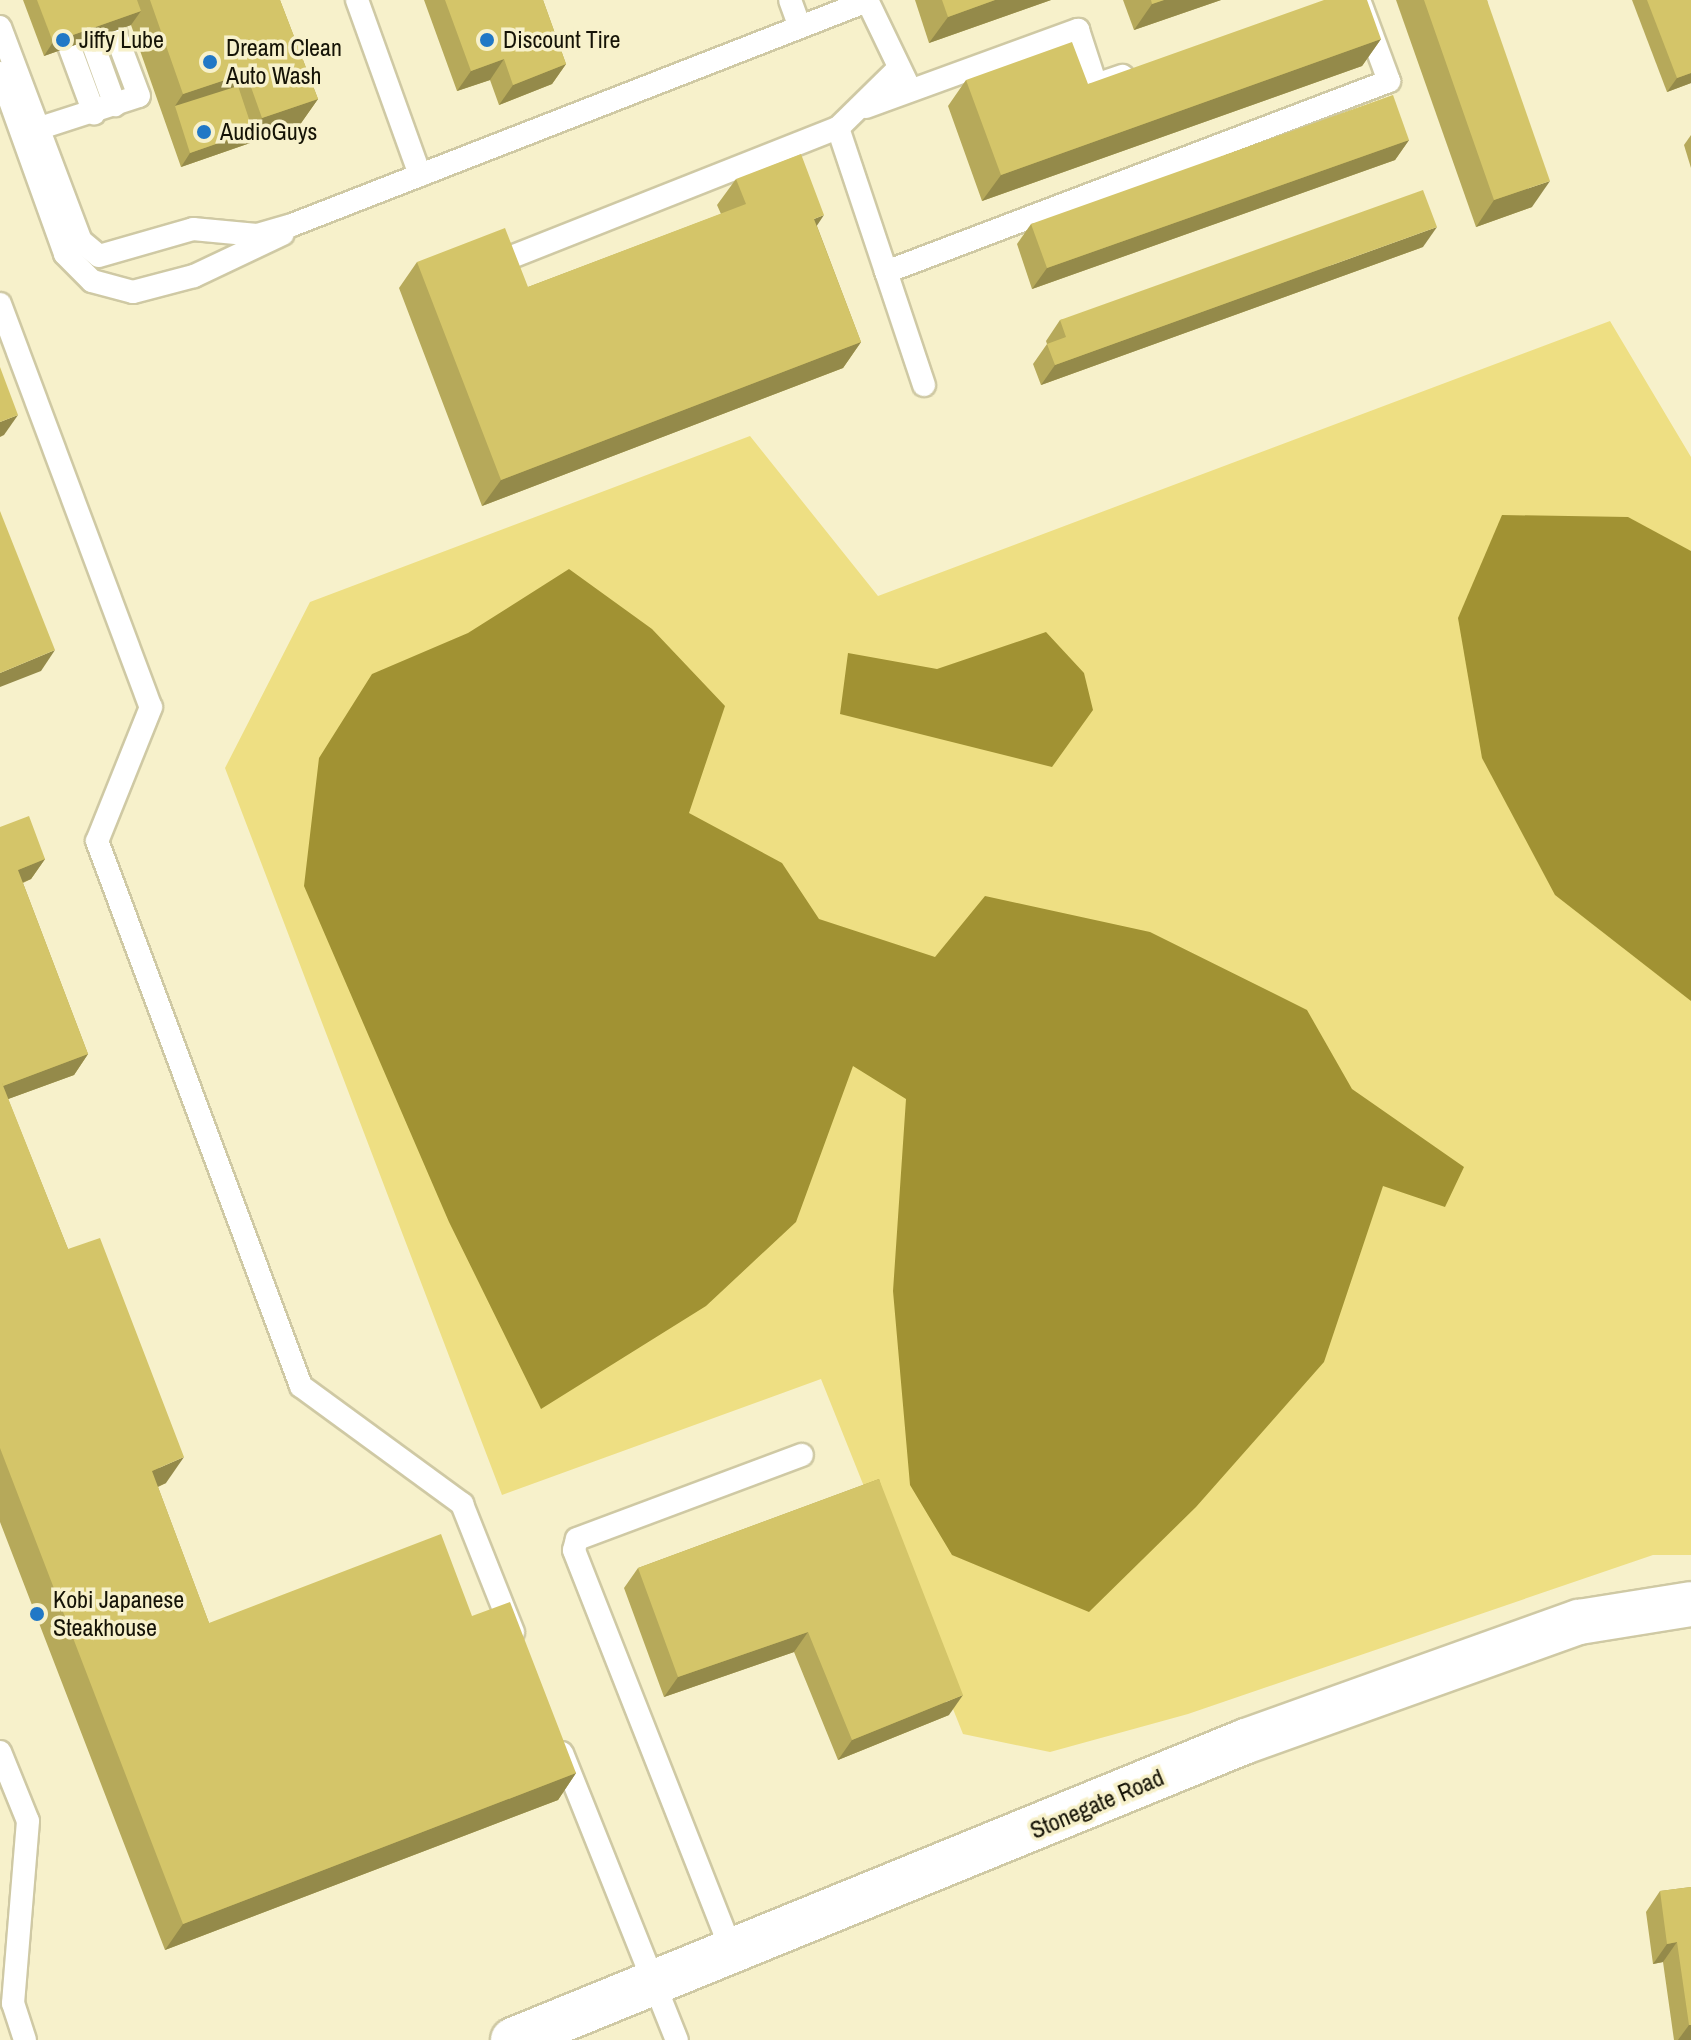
<!DOCTYPE html>
<style>
body{margin:0}
#map{position:relative;width:1691px;height:2040px;overflow:hidden;background:#f7f1cb;font-family:"Archivo Narrow",sans-serif}
div>[style]{position:absolute}
.green>*{inset:0;background:#eedf83}
.water>*{inset:0;background:#a19233}
.roads{filter:drop-shadow(2px 0 #cfc9a4) drop-shadow(-2px 0 #cfc9a4) drop-shadow(0 2px #cfc9a4) drop-shadow(0 -2px #cfc9a4)}
.lane>*{height:22px;margin:-11px;padding:0 11px;transform-origin:11px;border-radius:11px;background:#fff}
.street>*{height:44px;margin:-22px;padding:0 22px;transform-origin:22px;border-radius:22px;background:#fff}
.wall>*{inset:0;background:#b6a95a}
.shaded-wall>*{inset:0;background:#948a4a}
.building>*{inset:0;background:#d4c569}
.dots>*{width:22px;height:22px;translate:-50% -50%;box-sizing:border-box;border:4px solid #f7f1cb;border-radius:50%}
span{translate:-50% -50%;white-space:nowrap;text-align:center;line-height:1.15;-webkit-text-stroke:7px #f7f1cb;paint-order:stroke}
.poi-label{font-size:24px;color:#151306}
.left{translate:0 -50%;text-align:left}
.street-label{font-size:24px;color:#151306}
</style>
<div id="map">
<div class="green">
<div style="clip-path:polygon(1610px 321px,1691px 457px,1691px 1555px,1653px 1555px,1188px 1714px,1050px 1752px,963px 1734px,821px 1379px,502px 1495px,225px 768px,310px 602px,750px 436px,878px 596px)"></div>
</div>
<div class="water">
<div style="clip-path:polygon(1502px 515px,1628px 517px,1691px 551px,1691px 1001px,1555px 895px,1482px 758px,1458px 618px)"></div>
<div style="clip-path:polygon(569px 569px,652px 629px,725px 706px,689px 813px,782px 863px,819px 919px,935px 957px,985px 896px,1150px 932px,1307px 1010px,1352px 1089px,1464px 1167px,1445px 1207px,1383px 1186px,1324px 1362px,1196px 1507px,1089px 1612px,952px 1555px,910px 1485px,893px 1291px,906px 1099px,853px 1066px,796px 1222px,706px 1306px,541px 1409px,449px 1222px,304px 886px,319px 758px,372px 674px,468px 633px)"></div>
<div style="clip-path:polygon(1046px 632px,1084px 673px,1093px 710px,1052px 767px,840px 714px,848px 653px,937px 669px)"></div>
</div>
<div class="roads">
<div class="lane">
<div style="left:52px;top:0;width:121px;rotate:69.6deg"></div>
<div style="left:77px;top:0;width:112px;rotate:70.1deg"></div>
<div style="left:357px;top:0;width:186px;rotate:70.2deg"></div>
<div style="left:790px;top:0;width:29px;rotate:70deg"></div>
<div style="left:867px;top:0;width:90px;rotate:64.3deg"></div>
<div style="left:0;top:27px;width:229px;rotate:69.3deg"></div>
<div style="left:81px;top:241px;width:23px;rotate:40deg"></div>
<div style="left:99px;top:256px;width:98px;rotate:-16deg"></div>
<div style="left:193px;top:229px;width:64px;rotate:5.4deg"></div>
<div style="left:257px;top:235px;width:36px;rotate:-16deg"></div>
<div style="left:292px;top:225px;width:617px;rotate:-21.28deg"></div>
<div style="left:0;top:73px;width:192px;rotate:70.2deg"></div>
<div style="left:65px;top:254px;width:38px;rotate:45deg"></div>
<div style="left:92px;top:281px;width:42px;rotate:15deg"></div>
<div style="left:133px;top:292px;width:63px;rotate:-14.7deg"></div>
<div style="left:194px;top:276px;width:98px;rotate:-25.3deg"></div>
<div style="left:866px;top:107px;width:226px;rotate:-20deg"></div>
<div style="left:1078px;top:30px;width:58px;rotate:71.9deg"></div>
<div style="left:1096px;top:85px;width:28px;rotate:-19deg"></div>
<div style="left:838px;top:128px;width:271px;rotate:71.5deg"></div>
<div style="left:37px;top:129px;width:107px;rotate:-17.9deg"></div>
<div style="left:139px;top:96px;width:103px;rotate:-110.6deg"></div>
<div style="left:504px;top:260px;width:359px;rotate:-21.6deg"></div>
<div style="left:838px;top:128px;width:84px;rotate:-44.5deg"></div>
<div style="left:886px;top:272px;width:538px;rotate:-20.79deg"></div>
<div style="left:1389px;top:81px;width:86px;rotate:-110.3deg"></div>
<div style="left:0;top:304px;width:430px;rotate:69.5deg"></div>
<div style="left:151px;top:707px;width:144px;rotate:111.9deg"></div>
<div style="left:97px;top:841px;width:582px;rotate:69.48deg"></div>
<div style="left:301px;top:1386px;width:200px;rotate:36.2deg"></div>
<div style="left:462px;top:1504px;width:138px;rotate:68.3deg"></div>
<div style="left:0;top:1752px;width:74px;rotate:67.9deg"></div>
<div style="left:28px;top:1821px;width:183px;rotate:94.7deg"></div>
<div style="left:13px;top:2003px;width:39px;rotate:72deg"></div>
<div style="left:562px;top:1753px;width:309px;rotate:68.2deg"></div>
<div style="left:733px;top:1954px;width:434px;rotate:-111.5deg"></div>
<div style="left:574px;top:1550px;width:11px;rotate:-75deg"></div>
<div style="left:577px;top:1539px;width:240px;rotate:-20.5deg"></div>
</div>
<div class="street">
<div style="left:513px;top:2040px;width:792px;rotate:-22.19deg"></div>
<div style="left:1246px;top:1741px;width:354px;rotate:-19.7deg"></div>
<div style="left:1579px;top:1622px;width:113px;rotate:-9.1deg"></div>
</div>
</div>
<div class="wall">
<div style="clip-path:polygon(23px 0,280px 0,318px 99px,299px 126px,181px 167px,131px 25px,44px 56px)"></div>
<div style="clip-path:polygon(424px 0,543px 0,566px 64px,552px 84px,499px 105px,490px 80px,457px 91px)"></div>
<div style="clip-path:polygon(915px 0,1051px 0,929px 43px)"></div>
<div style="clip-path:polygon(1123px 0,1221px 0,1134px 30px)"></div>
<div style="clip-path:polygon(1396px 0,1487px 0,1532px 207px,1476px 227px)"></div>
<div style="clip-path:polygon(1632px 0,1691px 0,1691px 83px,1667px 92px)"></div>
<div style="clip-path:polygon(1381px 39px,1362px 66px,982px 201px,948px 106px,966px 80px,1088px 84px)"></div>
<div style="clip-path:polygon(1691px 135px,1691px 168px,1684px 145px)"></div>
<div style="clip-path:polygon(1409px 140px,1395px 160px,1032px 289px,1017px 244px,1031px 224px)"></div>
<div style="clip-path:polygon(736px 179px,817px 226px,861px 342px,843px 368px,482px 506px,399px 288px,417px 262px,528px 287px,721px 214px,717px 205px)"></div>
<div style="clip-path:polygon(1423px 247px,1041px 385px,1033px 364px,1047px 344px,1046px 341px,1060px 320px)"></div>
<div style="clip-path:polygon(0 827px,45px 859px,31px 879px,23px 883px,88px 1054px,74px 1075px,8px 1099px,68px 1249px,166px 1483px,158px 1487px,209px 1623px,472px 1616px,576px 1773px,558px 1800px,165px 1950px,0 1522px)"></div>
<div style="clip-path:polygon(879px 1479px,949px 1715px,838px 1760px,794px 1652px,664px 1697px,624px 1588px,638px 1568px)"></div>
<div style="clip-path:polygon(1691px 1887px,1691px 2040px,1674px 2040px,1663px 1962px,1653px 1964px,1646px 1912px,1660px 1891px)"></div>
</div>
<div class="shaded-wall">
<div style="clip-path:polygon(995px 0,1051px 0,929px 43px,948px 17px)"></div>
<div style="clip-path:polygon(1164px 0,1221px 0,1134px 30px,1152px 4px)"></div>
<div style="clip-path:polygon(141px 11px,131px 25px,44px 56px,53px 42px)"></div>
<div style="clip-path:polygon(1381px 39px,1362px 66px,982px 201px,1001px 175px)"></div>
<div style="clip-path:polygon(504px 59px,490px 80px,457px 91px,471px 71px)"></div>
<div style="clip-path:polygon(566px 64px,552px 84px,499px 105px,513px 85px)"></div>
<div style="clip-path:polygon(246px 73px,228px 99px,175px 106px,183px 94px)"></div>
<div style="clip-path:polygon(1691px 73px,1691px 83px,1667px 92px,1677px 78px)"></div>
<div style="clip-path:polygon(318px 99px,299px 126px,181px 167px,190px 153px,253px 131px,262px 118px)"></div>
<div style="clip-path:polygon(1409px 140px,1395px 160px,1032px 289px,1047px 268px)"></div>
<div style="clip-path:polygon(1550px 181px,1532px 207px,1476px 227px,1494px 200px)"></div>
<div style="clip-path:polygon(824px 215px,806px 242px,814px 219px)"></div>
<div style="clip-path:polygon(1437px 227px,1423px 247px,1041px 385px,1055px 365px)"></div>
<div style="clip-path:polygon(861px 342px,843px 368px,482px 506px,501px 480px)"></div>
<div style="clip-path:polygon(18px 415px,4px 435px,0 437px,0 422px)"></div>
<div style="clip-path:polygon(55px 650px,41px 671px,0 687px,0 673px)"></div>
<div style="clip-path:polygon(45px 859px,31px 879px,4px 890px,18px 870px)"></div>
<div style="clip-path:polygon(88px 1054px,74px 1075px,0 1102px,0 1087px)"></div>
<div style="clip-path:polygon(184px 1457px,166px 1483px,134px 1497px,152px 1471px)"></div>
<div style="clip-path:polygon(808px 1632px,794px 1652px,664px 1697px,678px 1677px)"></div>
<div style="clip-path:polygon(963px 1695px,949px 1715px,838px 1760px,852px 1740px)"></div>
<div style="clip-path:polygon(576px 1773px,558px 1800px,165px 1950px,183px 1924px)"></div>
<div style="clip-path:polygon(1677px 1942px,1663px 1962px,1653px 1964px,1667px 1944px)"></div>
<div style="clip-path:polygon(1689px 2025px,1691px 2025px,1691px 2040px,1678px 2040px)"></div>
</div>
<div class="building">
<div style="clip-path:polygon(37px 0,137px 0,141px 11px,53px 42px)"></div>
<div style="clip-path:polygon(150px 0,280px 0,318px 99px,262px 118px,246px 73px,183px 94px)"></div>
<div style="clip-path:polygon(445px 0,543px 0,566px 64px,513px 85px,504px 59px,471px 71px)"></div>
<div style="clip-path:polygon(942px 0,995px 0,948px 17px)"></div>
<div style="clip-path:polygon(1151px 0,1164px 0,1152px 4px)"></div>
<div style="clip-path:polygon(1324px 0,1367px 0,1381px 39px,1001px 175px,966px 80px,1072px 42px,1088px 84px)"></div>
<div style="clip-path:polygon(1424px 0,1487px 0,1550px 181px,1494px 200px)"></div>
<div style="clip-path:polygon(1647px 0,1691px 0,1691px 73px,1677px 78px)"></div>
<div style="clip-path:polygon(238px 86px,253px 131px,190px 153px,175px 106px)"></div>
<div style="clip-path:polygon(1393px 95px,1409px 140px,1047px 268px,1031px 224px)"></div>
<div style="clip-path:polygon(801px 154px,824px 215px,814px 219px,861px 342px,501px 480px,417px 262px,505px 228px,528px 287px,746px 204px,736px 179px)"></div>
<div style="clip-path:polygon(1423px 190px,1437px 227px,1055px 365px,1047px 344px,1066px 337px,1060px 320px)"></div>
<div style="clip-path:polygon(0 367px,18px 415px,0 422px)"></div>
<div style="clip-path:polygon(0 511px,55px 650px,0 673px)"></div>
<div style="clip-path:polygon(29px 816px,45px 859px,18px 870px,88px 1054px,3px 1086px,2px 1083px,0 1083px,0 827px)"></div>
<div style="clip-path:polygon(0 1083px,2px 1083px,68px 1249px,100px 1238px,184px 1457px,152px 1471px,209px 1623px,441px 1534px,472px 1616px,510px 1602px,576px 1773px,183px 1924px,0 1448px)"></div>
<div style="clip-path:polygon(879px 1479px,963px 1695px,852px 1740px,808px 1632px,678px 1677px,638px 1568px)"></div>
<div style="clip-path:polygon(1691px 1887px,1691px 2025px,1689px 2025px,1677px 1942px,1667px 1944px,1660px 1891px)"></div>
</div>
<div class="dots">
<div style="left:63px;top:40px;background:#2178c6"></div>
<div style="left:487px;top:40px;background:#2178c6"></div>
<div style="left:210px;top:62px;background:#2178c6"></div>
<div style="left:204px;top:132px;background:#2178c6"></div>
<div style="left:37px;top:1614px;background:#2178c6"></div>
</div>
<div class="poi-label">
<span class="left" style="left:79px;top:40px">Jiffy Lube</span>
<span class="left" style="left:503px;top:40px">Discount Tire</span>
<span class="left" style="left:226px;top:62px">Dream Clean<br>Auto Wash</span>
<span class="left" style="left:220px;top:132px">AudioGuys</span>
<span class="left" style="left:53px;top:1614px">Kobi Japanese<br>Steakhouse</span>
</div>
<div class="street-label">
<span style="left:1097px;top:1804px;rotate:-23deg">Stonegate Road</span>
</div>
</div>
